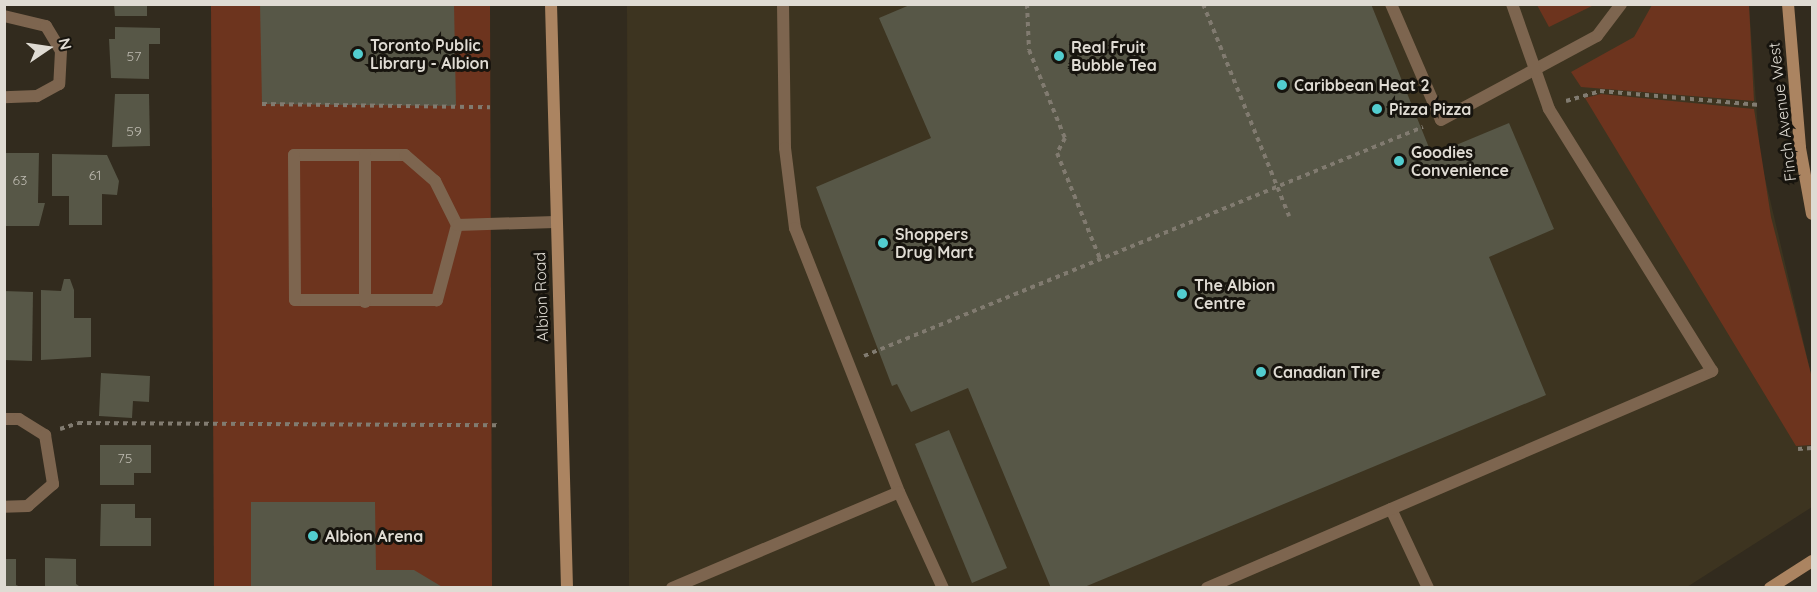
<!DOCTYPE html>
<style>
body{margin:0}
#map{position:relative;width:1817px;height:592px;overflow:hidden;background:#322b1e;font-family:Quicksand,sans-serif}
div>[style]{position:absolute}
.built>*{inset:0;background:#3d3420}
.green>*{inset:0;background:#6d341e}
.building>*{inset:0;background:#575747}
.path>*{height:4px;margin-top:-2px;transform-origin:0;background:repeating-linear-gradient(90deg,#817b70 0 4.5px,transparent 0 9px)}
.lane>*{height:12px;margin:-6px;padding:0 6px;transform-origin:6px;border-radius:6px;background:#7d654f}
.street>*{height:12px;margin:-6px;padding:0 6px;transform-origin:6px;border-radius:6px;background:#7d654f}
.secondary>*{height:12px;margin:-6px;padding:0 6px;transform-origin:6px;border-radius:6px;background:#ab8461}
.dots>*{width:16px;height:16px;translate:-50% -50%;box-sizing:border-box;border:3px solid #17140e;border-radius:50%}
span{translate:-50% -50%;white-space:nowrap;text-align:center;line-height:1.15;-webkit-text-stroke:6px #17140e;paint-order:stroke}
.number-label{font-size:14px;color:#bdbab0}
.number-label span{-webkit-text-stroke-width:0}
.poi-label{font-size:16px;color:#dfdbd3;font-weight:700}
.left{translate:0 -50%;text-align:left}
.street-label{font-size:16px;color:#dfdbd3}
.frame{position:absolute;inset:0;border:6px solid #dfdbd3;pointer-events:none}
.north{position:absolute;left:18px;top:18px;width:60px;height:60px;-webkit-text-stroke:4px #17140e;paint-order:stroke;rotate:77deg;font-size:16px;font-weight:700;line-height:24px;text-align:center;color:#dfdbd3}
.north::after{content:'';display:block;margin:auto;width:21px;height:27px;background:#dfdbd3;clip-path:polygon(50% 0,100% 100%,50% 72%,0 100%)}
</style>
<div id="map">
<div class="built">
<div style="clip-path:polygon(627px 5px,1749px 5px,1760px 157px,1812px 378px,1812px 507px,1687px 587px,629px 587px)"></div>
</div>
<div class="green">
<div style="clip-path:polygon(211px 5px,490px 5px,492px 587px,214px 587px)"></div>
<div style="clip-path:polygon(1537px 5px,1594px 5px,1549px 27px)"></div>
<div style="clip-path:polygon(1652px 5px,1749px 5px,1754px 101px,1581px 87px,1571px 72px,1634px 37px)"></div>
<div style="clip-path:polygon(1601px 94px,1754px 109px,1771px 217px,1812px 378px,1812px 445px,1796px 446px,1585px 98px)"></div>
</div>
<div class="building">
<div style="clip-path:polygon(114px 4px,147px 4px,147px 16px,115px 16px)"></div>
<div style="clip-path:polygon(260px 4px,454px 4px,456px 106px,262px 104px)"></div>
<div style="clip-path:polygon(912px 4px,1371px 4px,1432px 155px,1509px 123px,1554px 229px,1489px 257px,1546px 395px,1082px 588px,1051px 588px,968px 388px,911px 412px,897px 384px,892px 386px,816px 187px,931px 138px,879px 18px)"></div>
<div style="clip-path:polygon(115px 27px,160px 28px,160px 44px,149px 44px,149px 79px,111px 78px,109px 39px,115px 39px)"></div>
<div style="clip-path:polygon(115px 94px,149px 94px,150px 146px,112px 147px)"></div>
<div style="clip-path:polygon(4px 153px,39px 153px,38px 203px,45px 203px,39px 226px,6px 226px)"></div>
<div style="clip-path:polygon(52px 154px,107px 155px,119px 181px,117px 195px,102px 194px,102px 225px,69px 225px,69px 196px,52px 196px)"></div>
<div style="clip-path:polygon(64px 279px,70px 279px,74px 290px,74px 318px,91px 318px,91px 357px,41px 360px,41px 290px,61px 291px)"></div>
<div style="clip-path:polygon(4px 291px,33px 292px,32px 361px,4px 360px)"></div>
<div style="clip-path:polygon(101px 373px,150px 376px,149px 402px,133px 401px,132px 418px,99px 416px)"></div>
<div style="clip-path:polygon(949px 430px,1007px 568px,972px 583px,915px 444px)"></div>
<div style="clip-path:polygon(100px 445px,151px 445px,151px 473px,134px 473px,134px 485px,100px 485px)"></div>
<div style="clip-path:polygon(251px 502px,375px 502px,376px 570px,414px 570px,444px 588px,251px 588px)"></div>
<div style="clip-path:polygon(101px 504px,135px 504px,135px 518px,151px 518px,151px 546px,100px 546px)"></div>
<div style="clip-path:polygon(45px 558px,76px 559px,76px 584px,82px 588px,45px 588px)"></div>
<div style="clip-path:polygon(4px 559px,16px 559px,16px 585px,23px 588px,4px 588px)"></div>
</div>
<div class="path">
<div style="left:1027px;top:4px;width:46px;rotate:87.5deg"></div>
<div style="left:1029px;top:50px;width:95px;rotate:67.8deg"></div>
<div style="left:1065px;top:138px;width:17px;rotate:118deg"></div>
<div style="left:1057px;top:153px;width:114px;rotate:67.9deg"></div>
<div style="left:1203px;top:4px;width:229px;rotate:67.9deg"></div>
<div style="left:1566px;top:101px;width:35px;rotate:-16deg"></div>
<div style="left:1600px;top:91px;width:160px;rotate:5deg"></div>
<div style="left:262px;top:104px;width:228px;rotate:0.8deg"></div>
<div style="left:864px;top:356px;width:604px;rotate:-22.28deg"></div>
<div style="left:60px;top:429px;width:19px;rotate:-18deg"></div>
<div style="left:78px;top:423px;width:419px;rotate:0.3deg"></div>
<div style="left:1798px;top:449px;width:14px;rotate:-4deg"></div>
</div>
<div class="lane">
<div style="left:783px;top:4px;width:144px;rotate:89.2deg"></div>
<div style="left:785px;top:148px;width:81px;rotate:82.9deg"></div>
<div style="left:795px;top:228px;width:284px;rotate:68.5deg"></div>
<div style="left:899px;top:492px;width:106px;rotate:65.4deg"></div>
<div style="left:1391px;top:4px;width:126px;rotate:66.7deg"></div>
<div style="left:1441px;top:120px;width:177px;rotate:-28.3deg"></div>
<div style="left:1597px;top:36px;width:40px;rotate:-53deg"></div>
<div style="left:294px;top:155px;width:111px"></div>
<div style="left:405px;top:155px;width:40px;rotate:41deg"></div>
<div style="left:435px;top:181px;width:49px;rotate:63.4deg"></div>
<div style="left:457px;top:225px;width:78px;rotate:104.9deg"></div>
<div style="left:437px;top:300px;width:142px;rotate:180deg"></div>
<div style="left:295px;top:300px;width:145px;rotate:-90.4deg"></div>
<div style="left:457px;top:225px;width:98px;rotate:-1.8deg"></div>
<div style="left:365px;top:302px;width:147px;rotate:-90deg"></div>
<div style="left:1391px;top:509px;width:87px;rotate:64.9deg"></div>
<div style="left:672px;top:588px;width:246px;rotate:-22.9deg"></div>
<div style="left:1207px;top:588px;width:550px;rotate:-23.25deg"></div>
<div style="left:1712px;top:371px;width:309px;rotate:-121.9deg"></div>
<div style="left:1549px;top:109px;width:111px;rotate:-109.4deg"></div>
</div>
<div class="street">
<div style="left:4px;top:16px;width:43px;rotate:13.4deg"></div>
<div style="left:46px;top:26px;width:29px;rotate:59deg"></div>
<div style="left:61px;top:51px;width:33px;rotate:93deg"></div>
<div style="left:59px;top:84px;width:25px;rotate:151deg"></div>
<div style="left:37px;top:96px;width:33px;rotate:178deg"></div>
<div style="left:4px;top:419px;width:15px"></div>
<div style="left:19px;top:419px;width:31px;rotate:32deg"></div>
<div style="left:45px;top:435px;width:50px;rotate:80.7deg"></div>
<div style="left:53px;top:484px;width:33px;rotate:139deg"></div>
<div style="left:28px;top:506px;width:24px;rotate:178deg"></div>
</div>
<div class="secondary">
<div style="left:551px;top:4px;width:584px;rotate:88.43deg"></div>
<div style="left:1788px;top:4px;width:144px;rotate:85.2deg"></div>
<div style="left:1800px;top:148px;width:67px;rotate:79.7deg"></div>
<div style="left:1770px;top:588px;width:50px;rotate:-32.7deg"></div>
</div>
<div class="dots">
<div style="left:358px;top:54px;background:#52cdcf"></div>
<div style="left:1059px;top:56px;background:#52cdcf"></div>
<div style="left:1282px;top:85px;background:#52cdcf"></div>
<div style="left:1377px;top:109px;background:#52cdcf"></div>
<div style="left:1399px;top:161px;background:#52cdcf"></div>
<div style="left:883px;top:243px;background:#52cdcf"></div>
<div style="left:1182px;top:294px;background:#52cdcf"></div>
<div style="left:1261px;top:372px;background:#52cdcf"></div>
<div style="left:313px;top:536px;background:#52cdcf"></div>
</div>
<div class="number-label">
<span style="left:134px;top:56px">57</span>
<span style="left:134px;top:131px">59</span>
<span style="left:95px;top:175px">61</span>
<span style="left:20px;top:180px">63</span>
<span style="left:125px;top:458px">75</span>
</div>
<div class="poi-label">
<span class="left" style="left:370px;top:54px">Toronto Public<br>Library - Albion</span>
<span class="left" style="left:1071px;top:56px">Real Fruit<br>Bubble Tea</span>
<span class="left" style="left:1294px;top:85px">Caribbean Heat 2</span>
<span class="left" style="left:1389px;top:109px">Pizza Pizza</span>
<span class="left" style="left:1411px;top:161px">Goodies<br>Convenience</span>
<span class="left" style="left:895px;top:243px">Shoppers<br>Drug Mart</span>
<span class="left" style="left:1194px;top:294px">The Albion<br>Centre</span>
<span class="left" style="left:1273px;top:372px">Canadian Tire</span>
<span class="left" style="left:325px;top:536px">Albion Arena</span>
</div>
<div class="street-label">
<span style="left:1782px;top:112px;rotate:-97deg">Finch Avenue West</span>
<span style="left:541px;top:297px;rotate:-92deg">Albion Road</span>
</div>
<div class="frame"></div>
<div class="north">N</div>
</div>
